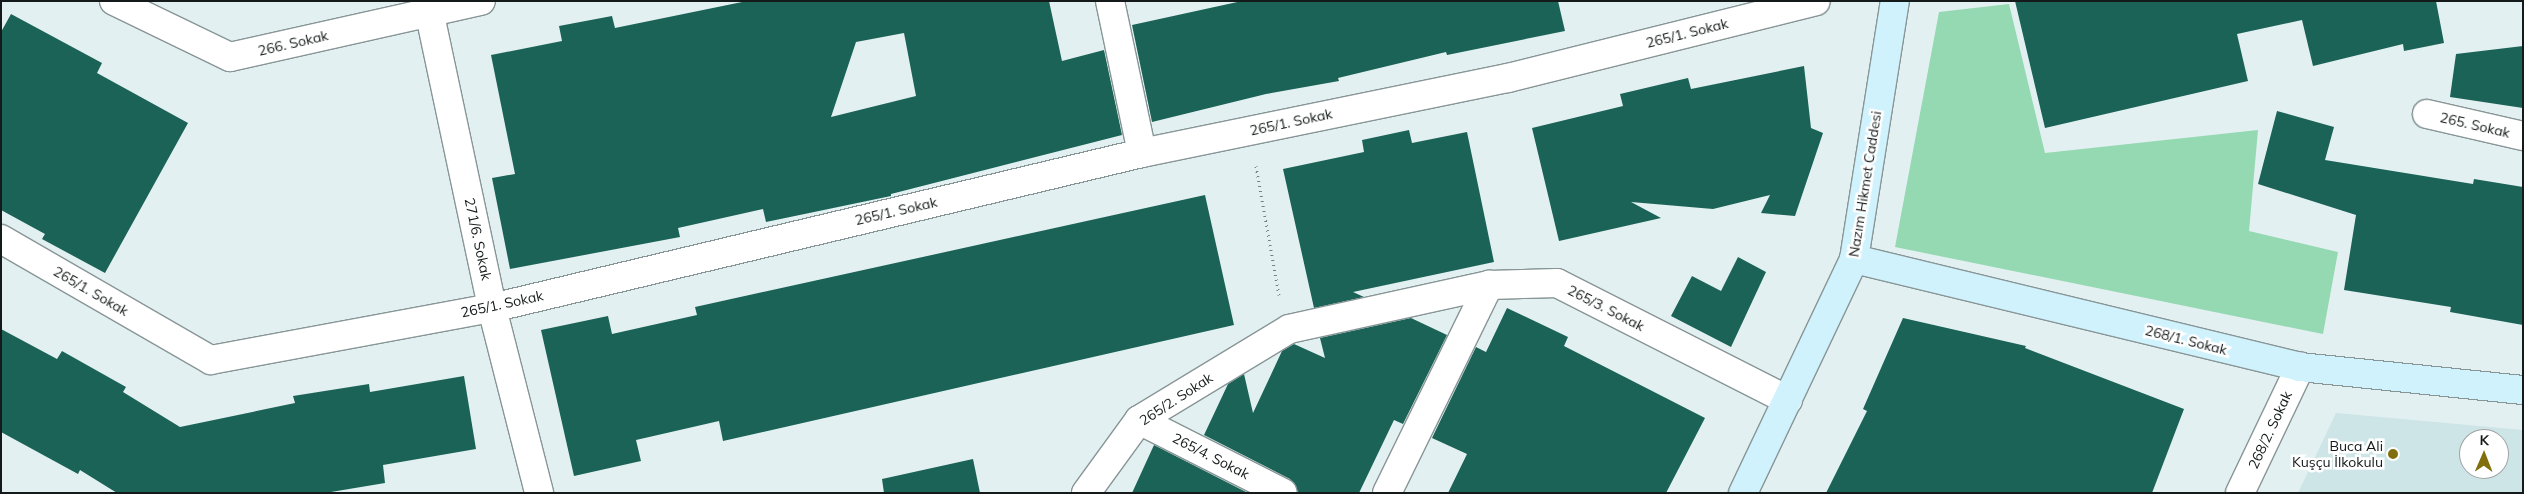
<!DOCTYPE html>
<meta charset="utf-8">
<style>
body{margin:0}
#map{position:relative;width:2524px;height:494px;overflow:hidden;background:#e2f0f1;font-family:Mulish,sans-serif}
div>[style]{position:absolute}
.built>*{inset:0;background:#cde5e6}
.green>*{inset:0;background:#95d9b2}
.building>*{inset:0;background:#1b6357}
.path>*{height:3px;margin-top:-1.5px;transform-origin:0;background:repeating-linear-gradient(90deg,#768080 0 1px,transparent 0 5px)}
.roads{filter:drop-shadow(1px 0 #889596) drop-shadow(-1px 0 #889596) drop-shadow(0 1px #889596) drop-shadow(0 -1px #889596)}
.street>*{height:28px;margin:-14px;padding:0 14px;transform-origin:14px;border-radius:14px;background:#fff}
.secondary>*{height:28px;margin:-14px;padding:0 14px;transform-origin:14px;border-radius:14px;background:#cff2fd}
.dots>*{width:14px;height:14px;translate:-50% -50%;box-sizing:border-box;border:2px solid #fff;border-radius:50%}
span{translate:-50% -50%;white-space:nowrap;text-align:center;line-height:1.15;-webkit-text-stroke:5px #fff;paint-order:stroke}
.street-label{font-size:14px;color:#141919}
.poi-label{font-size:14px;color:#141919}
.right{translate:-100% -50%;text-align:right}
.frame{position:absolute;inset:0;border:2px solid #141919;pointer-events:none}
.north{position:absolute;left:2459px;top:429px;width:50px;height:50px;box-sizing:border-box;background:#fff;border:1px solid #a1a3a3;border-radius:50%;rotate:1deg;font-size:14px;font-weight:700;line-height:20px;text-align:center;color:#141919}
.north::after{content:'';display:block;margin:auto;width:18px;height:22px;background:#816f0e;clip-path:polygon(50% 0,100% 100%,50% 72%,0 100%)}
</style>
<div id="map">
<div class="built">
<div style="clip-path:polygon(evenodd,2336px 413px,2523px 430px,2523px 493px,2298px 493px,2336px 413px,2469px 439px,2499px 439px,2499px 469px,2469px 469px,2469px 439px)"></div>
</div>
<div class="green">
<div style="clip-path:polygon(2009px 4px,2045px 153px,2258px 130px,2249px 231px,2338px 252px,2323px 334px,1895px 247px,1939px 12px)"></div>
</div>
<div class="building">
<div style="clip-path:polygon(evenodd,747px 1px,1049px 1px,1062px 61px,1104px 50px,1122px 135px,891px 194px,891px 196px,766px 222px,763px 209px,678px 228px,680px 237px,510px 269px,492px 178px,515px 174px,491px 55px,562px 41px,559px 26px,612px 16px,615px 28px,747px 1px,904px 33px,916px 96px,831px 117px,856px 42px,904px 33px)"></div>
<div style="clip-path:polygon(1242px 1px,1558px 1px,1565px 31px,1447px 55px,1446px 52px,1338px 78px,1339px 81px,1266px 94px,1152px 122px,1132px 25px)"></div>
<div style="clip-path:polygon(2015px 1px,2436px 1px,2444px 43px,2404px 51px,2403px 44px,2313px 66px,2302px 20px,2237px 34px,2248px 81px,2045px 128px)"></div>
<div style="clip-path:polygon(11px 14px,102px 63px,97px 73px,188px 123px,105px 273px,42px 239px,45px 234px,1px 210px,1px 32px)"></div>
<div style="clip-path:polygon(2523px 46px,2523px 108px,2450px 97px,2456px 54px)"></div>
<div style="clip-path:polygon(1804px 66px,1811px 128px,1823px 133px,1795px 216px,1761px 213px,1770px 195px,1713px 209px,1631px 202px,1661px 218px,1559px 241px,1532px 128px,1623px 106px,1620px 94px,1688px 78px,1691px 89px)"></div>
<div style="clip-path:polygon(2277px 111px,2334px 127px,2325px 160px,2473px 184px,2474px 179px,2523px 187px,2523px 325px,2450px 312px,2451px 307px,2344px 290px,2356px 215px,2258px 184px)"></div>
<div style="clip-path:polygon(1409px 130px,1412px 143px,1467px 132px,1494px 262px,1353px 292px,1364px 297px,1314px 308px,1283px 169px,1364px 152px,1362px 140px)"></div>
<div style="clip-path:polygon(1205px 195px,1234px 325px,723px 441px,719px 421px,636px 440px,641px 461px,574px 476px,541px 330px,608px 316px,612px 334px,697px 315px,695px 307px)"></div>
<div style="clip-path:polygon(1738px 257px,1766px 272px,1731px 347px,1671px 316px,1692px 276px,1721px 291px)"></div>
<div style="clip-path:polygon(1507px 308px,1568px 337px,1564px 346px,1705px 418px,1666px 493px,1448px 493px,1467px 454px,1432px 438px,1476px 347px,1486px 352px)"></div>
<div style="clip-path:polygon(1411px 318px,1447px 335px,1403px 424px,1394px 420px,1359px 493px,1299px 493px,1290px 479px,1204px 435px,1228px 384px,1244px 374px,1253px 413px,1282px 351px,1294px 344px,1325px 358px,1320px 338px)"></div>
<div style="clip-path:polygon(1903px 318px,2026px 346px,2025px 348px,2184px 409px,2152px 493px,1826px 493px,1867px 411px,1863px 409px)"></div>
<div style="clip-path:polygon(1px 329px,57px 359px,62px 351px,126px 387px,123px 392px,180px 427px,295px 403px,293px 396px,369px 384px,370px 392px,464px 376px,476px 449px,383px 465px,385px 483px,325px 493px,117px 493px,80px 470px,78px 474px,1px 432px)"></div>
<div style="clip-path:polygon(1154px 445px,1248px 493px,1132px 493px)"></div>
<div style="clip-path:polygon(973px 459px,980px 493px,884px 493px,882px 479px)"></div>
</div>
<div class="path">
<div style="left:1256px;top:166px;width:131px;rotate:79.9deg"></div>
</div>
<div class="roads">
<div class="street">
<div style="left:114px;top:1px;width:129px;rotate:25.8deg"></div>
<div style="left:230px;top:57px;width:257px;rotate:-12.6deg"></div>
<div style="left:427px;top:1px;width:314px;rotate:78deg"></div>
<div style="left:492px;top:308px;width:191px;rotate:75.7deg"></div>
<div style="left:1110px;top:1px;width:155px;rotate:78.1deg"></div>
<div style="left:2427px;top:114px;width:98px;rotate:12.9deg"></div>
<div style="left:1px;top:239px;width:242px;rotate:30deg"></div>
<div style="left:211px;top:360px;width:286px;rotate:-10.5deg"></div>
<div style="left:492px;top:308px;width:668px;rotate:-13.41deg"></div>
<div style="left:1142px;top:153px;width:374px;rotate:-11.6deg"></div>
<div style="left:1508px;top:78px;width:317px;rotate:-14deg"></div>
<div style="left:1139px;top:420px;width:161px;rotate:26.9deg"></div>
<div style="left:1086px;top:493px;width:90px;rotate:-54deg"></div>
<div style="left:1139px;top:420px;width:175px;rotate:-31.2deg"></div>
<div style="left:1289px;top:329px;width:205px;rotate:-12.4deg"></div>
<div style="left:1387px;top:493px;width:232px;rotate:-63.9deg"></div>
<div style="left:1489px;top:285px;width:68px;rotate:-1.7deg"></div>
<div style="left:1557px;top:283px;width:259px;rotate:26.9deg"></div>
<div style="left:2240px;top:493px;width:140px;rotate:-64.5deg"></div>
</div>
<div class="secondary">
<div style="left:1854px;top:259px;width:459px;rotate:13.6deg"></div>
<div style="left:2300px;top:367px;width:224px;rotate:5.9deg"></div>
<div style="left:1743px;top:493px;width:259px;rotate:-64.6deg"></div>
<div style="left:1854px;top:259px;width:261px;rotate:-81deg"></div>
</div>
</div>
<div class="dots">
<div style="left:2393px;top:454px;background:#816f0e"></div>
</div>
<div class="street-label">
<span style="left:1687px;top:33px;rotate:-14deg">265/1. Sokak</span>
<span style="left:293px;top:43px;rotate:-13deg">266. Sokak</span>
<span style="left:1291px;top:122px;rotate:-12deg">265/1. Sokak</span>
<span style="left:2475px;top:125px;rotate:13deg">265. Sokak</span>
<span style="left:1865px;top:184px;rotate:-81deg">Nazım Hikmet Caddesi</span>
<span style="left:896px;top:211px;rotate:-13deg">265/1. Sokak</span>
<span style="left:478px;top:239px;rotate:78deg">271/6. Sokak</span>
<span style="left:91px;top:291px;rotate:30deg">265/1. Sokak</span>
<span style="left:502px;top:304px;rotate:-12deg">265/1. Sokak</span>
<span style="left:1606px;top:308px;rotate:27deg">265/3. Sokak</span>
<span style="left:2186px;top:340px;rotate:14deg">268/1. Sokak</span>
<span style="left:1176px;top:399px;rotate:-33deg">265/2. Sokak</span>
<span style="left:2270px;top:430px;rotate:-65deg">268/2. Sokak</span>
<span style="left:1211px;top:456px;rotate:27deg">265/4. Sokak</span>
</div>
<div class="poi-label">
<span class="right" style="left:2383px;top:454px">Buca Ali<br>Kuşçu İlkokulu</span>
</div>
<div class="frame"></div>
<div class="north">K</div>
</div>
